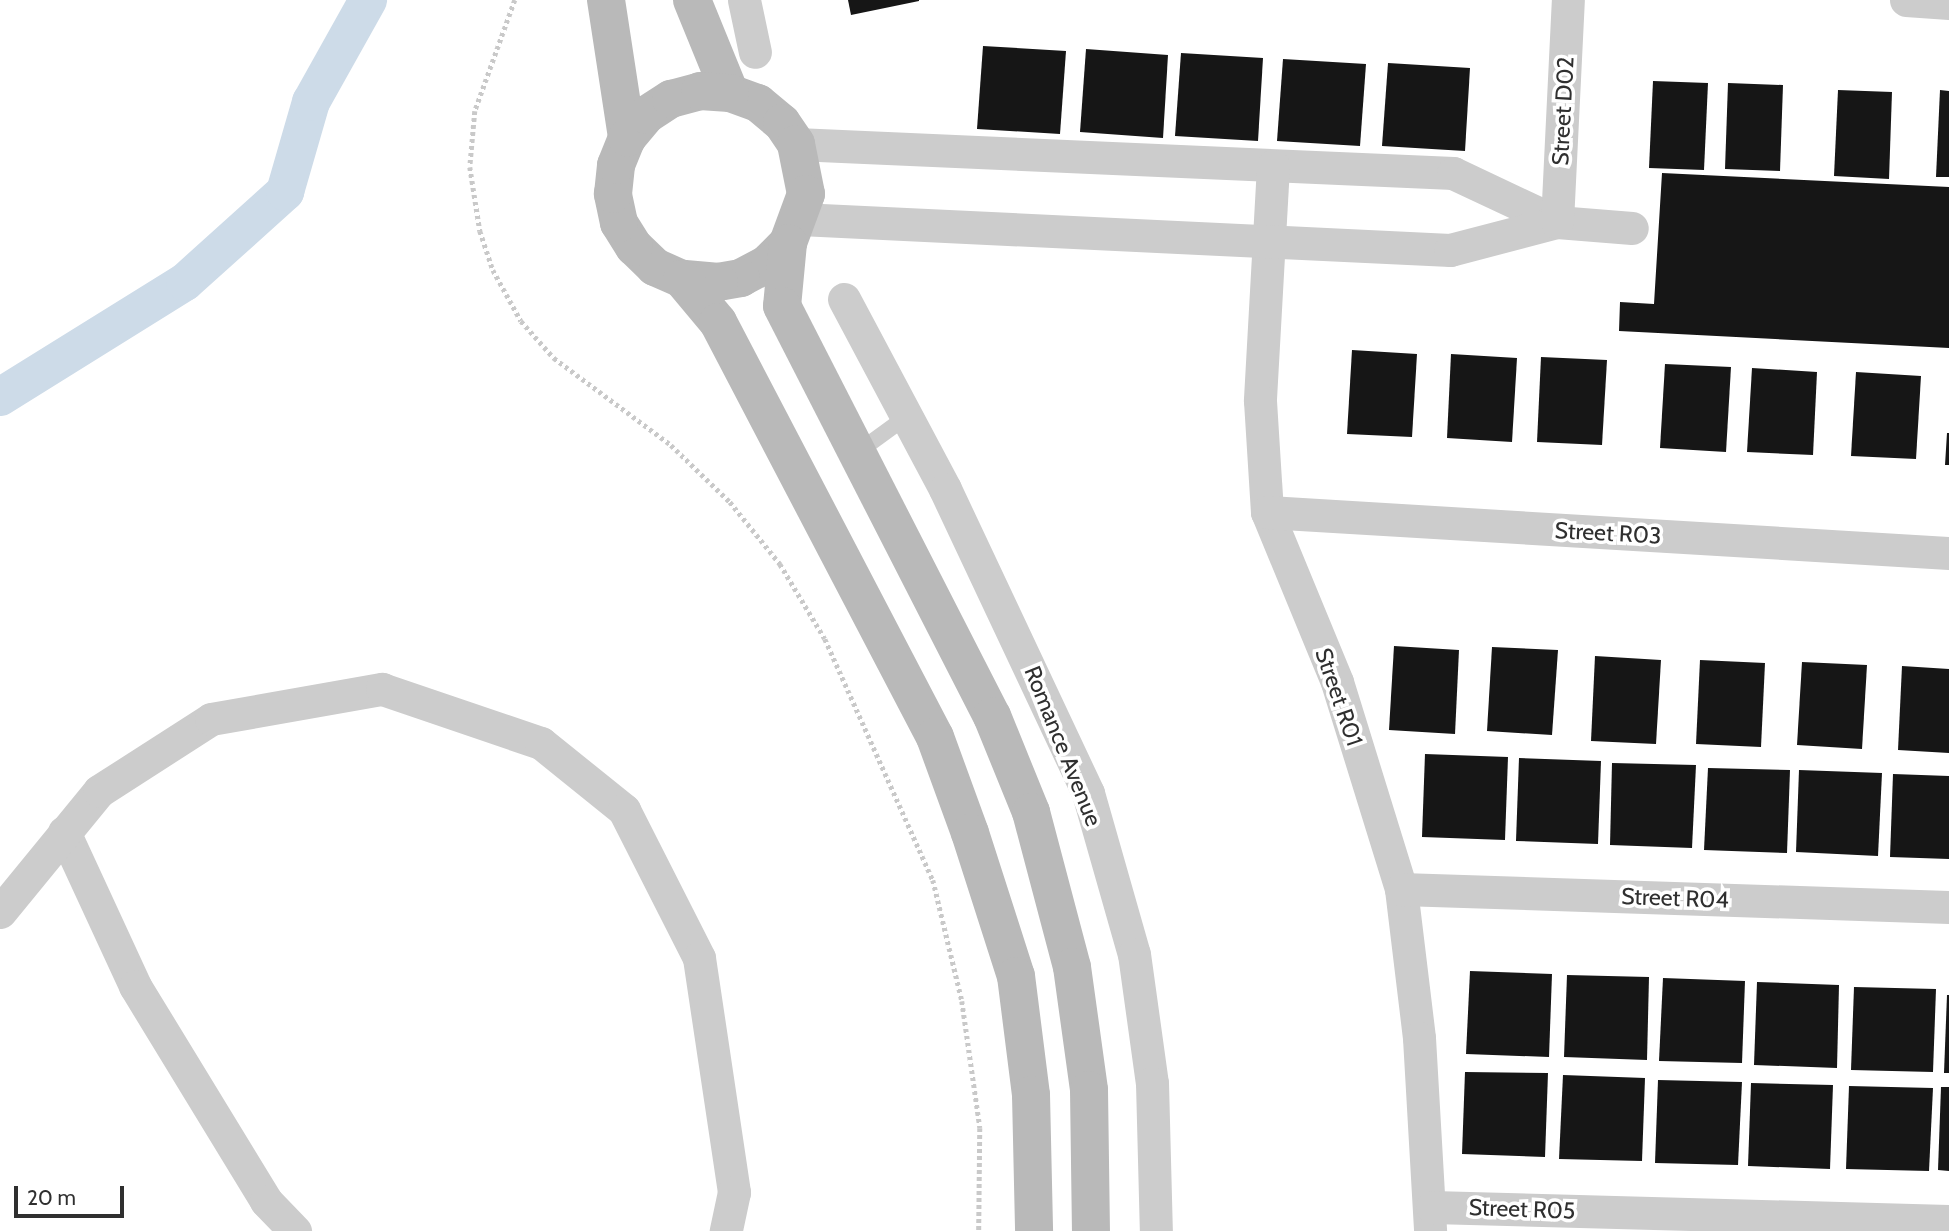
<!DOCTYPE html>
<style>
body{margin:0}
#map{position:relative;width:1949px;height:1231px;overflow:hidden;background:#fff;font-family:Cabin,sans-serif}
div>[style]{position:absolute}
.water>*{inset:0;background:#cddbe8}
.canal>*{height:38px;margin:-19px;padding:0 19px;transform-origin:19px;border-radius:19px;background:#cddbe8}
.building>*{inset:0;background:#161616}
.path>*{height:4.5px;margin-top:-2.25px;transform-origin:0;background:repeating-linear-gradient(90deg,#c9c9c9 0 3.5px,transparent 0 7px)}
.lane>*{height:16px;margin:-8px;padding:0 8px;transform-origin:8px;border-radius:8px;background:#ccc}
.street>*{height:33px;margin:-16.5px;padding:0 16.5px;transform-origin:16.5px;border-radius:16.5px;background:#ccc}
.secondary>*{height:38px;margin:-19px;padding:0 19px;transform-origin:19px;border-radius:19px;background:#b9b9b9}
span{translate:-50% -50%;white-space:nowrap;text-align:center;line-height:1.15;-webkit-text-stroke:7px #fff;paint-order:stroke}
.street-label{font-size:23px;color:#2f2f2f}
.scale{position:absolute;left:14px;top:1186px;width:110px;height:32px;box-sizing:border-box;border:4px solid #2f2f2f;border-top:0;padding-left:9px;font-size:21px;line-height:24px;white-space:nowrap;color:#2f2f2f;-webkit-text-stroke:5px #fff;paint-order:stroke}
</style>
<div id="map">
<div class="water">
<div style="clip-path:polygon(28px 377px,0 407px,0 392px)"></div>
</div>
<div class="canal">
<div style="left:0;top:397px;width:218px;rotate:-31.9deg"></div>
<div style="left:185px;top:282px;width:135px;rotate:-42deg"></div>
<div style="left:285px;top:192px;width:94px;rotate:-73.9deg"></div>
<div style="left:311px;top:102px;width:117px;rotate:-60.8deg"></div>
</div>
<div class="building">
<div style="clip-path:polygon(848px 0,919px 0,919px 1px,851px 15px)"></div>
<div style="clip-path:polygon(983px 46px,1066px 51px,1060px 134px,977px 129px)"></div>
<div style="clip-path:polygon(1086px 49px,1168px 55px,1163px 138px,1080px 132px)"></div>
<div style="clip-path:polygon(1181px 53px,1263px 58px,1258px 141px,1175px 136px)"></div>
<div style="clip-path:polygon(1283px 59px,1366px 64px,1360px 146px,1277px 141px)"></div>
<div style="clip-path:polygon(1388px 63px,1470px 68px,1465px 151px,1382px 146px)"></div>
<div style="clip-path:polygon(1653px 81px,1708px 83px,1704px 170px,1649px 168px)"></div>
<div style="clip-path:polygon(1728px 83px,1783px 85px,1780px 171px,1725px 169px)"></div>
<div style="clip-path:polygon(1838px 90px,1892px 92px,1889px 179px,1834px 176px)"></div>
<div style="clip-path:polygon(1940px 90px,1949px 91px,1949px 177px,1936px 177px)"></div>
<div style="clip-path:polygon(1662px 173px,1949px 187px,1949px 348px,1619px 331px,1620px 302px,1654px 304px)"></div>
<div style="clip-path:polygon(1352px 350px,1417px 354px,1412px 437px,1347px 434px)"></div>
<div style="clip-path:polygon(1451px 354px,1517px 358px,1512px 442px,1447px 438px)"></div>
<div style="clip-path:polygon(1541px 357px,1607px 360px,1602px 445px,1537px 442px)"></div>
<div style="clip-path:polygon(1665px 364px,1731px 367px,1726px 452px,1660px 448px)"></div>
<div style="clip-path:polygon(1752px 368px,1817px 372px,1813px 455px,1747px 452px)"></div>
<div style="clip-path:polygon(1856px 372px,1921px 376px,1916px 459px,1851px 456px)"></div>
<div style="clip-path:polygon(1947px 433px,1949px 433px,1949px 465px,1945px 465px)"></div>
<div style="clip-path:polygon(1394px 646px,1459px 650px,1455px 734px,1389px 730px)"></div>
<div style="clip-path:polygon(1492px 647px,1558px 650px,1552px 735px,1487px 731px)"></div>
<div style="clip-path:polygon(1595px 656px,1661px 660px,1656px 744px,1591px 741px)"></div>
<div style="clip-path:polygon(1700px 660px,1765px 663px,1761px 747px,1696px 744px)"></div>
<div style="clip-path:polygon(1802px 662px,1867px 665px,1862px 749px,1797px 745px)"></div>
<div style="clip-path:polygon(1902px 666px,1949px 669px,1949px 753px,1898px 750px)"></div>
<div style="clip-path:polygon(1425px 754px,1508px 757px,1505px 840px,1422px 837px)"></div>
<div style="clip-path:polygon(1519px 758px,1601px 761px,1598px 844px,1516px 841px)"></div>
<div style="clip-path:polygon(1612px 763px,1696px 765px,1692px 848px,1610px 845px)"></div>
<div style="clip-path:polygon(1708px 768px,1790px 770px,1787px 853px,1704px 850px)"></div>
<div style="clip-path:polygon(1799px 770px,1882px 773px,1878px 856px,1796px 852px)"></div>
<div style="clip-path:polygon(1893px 774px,1949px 776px,1949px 859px,1890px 857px)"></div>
<div style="clip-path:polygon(1470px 971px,1552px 974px,1549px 1057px,1466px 1054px)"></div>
<div style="clip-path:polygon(1567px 975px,1649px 977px,1647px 1060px,1564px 1057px)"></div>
<div style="clip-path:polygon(1663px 978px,1745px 981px,1742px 1063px,1659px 1061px)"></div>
<div style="clip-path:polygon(1757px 982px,1839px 985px,1837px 1068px,1754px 1065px)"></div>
<div style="clip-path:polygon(1854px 987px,1936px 989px,1933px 1072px,1851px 1070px)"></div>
<div style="clip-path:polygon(1947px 995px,1949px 995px,1949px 1073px,1944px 1073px)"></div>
<div style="clip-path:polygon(1465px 1072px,1548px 1073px,1545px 1157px,1462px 1154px)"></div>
<div style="clip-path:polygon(1563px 1075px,1645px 1078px,1642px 1161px,1559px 1159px)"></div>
<div style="clip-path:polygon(1658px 1080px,1742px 1082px,1738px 1165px,1655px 1163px)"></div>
<div style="clip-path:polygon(1751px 1083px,1833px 1085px,1830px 1169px,1748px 1166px)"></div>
<div style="clip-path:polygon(1849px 1086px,1933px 1088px,1929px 1171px,1846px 1169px)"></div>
<div style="clip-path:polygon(1941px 1087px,1949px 1087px,1949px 1171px,1938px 1170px)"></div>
</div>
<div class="path">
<div style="left:515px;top:0;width:118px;rotate:109.8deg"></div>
<div style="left:475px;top:111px;width:56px;rotate:95.1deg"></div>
<div style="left:470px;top:167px;width:65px;rotate:81.1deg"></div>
<div style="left:480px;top:231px;width:41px;rotate:71.6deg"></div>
<div style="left:493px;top:270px;width:58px;rotate:61.2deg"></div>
<div style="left:521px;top:321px;width:50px;rotate:48.3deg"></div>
<div style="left:554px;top:358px;width:146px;rotate:36.6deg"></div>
<div style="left:671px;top:445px;width:82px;rotate:44deg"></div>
<div style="left:730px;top:502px;width:80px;rotate:51.1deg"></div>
<div style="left:780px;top:564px;width:87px;rotate:59deg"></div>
<div style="left:825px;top:639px;width:264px;rotate:65.9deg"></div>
<div style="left:933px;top:880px;width:124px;rotate:76.5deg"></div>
<div style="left:962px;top:1001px;width:128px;rotate:81.9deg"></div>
<div style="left:980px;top:1128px;width:103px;rotate:90.6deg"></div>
</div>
<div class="lane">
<div style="left:858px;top:452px;width:59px;rotate:-36.1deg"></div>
</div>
<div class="street">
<div style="left:744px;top:0;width:53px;rotate:78.1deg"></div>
<div style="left:1906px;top:0;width:43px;rotate:4deg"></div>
<div style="left:796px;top:144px;width:658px;rotate:2.53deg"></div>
<div style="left:1453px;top:173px;width:115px;rotate:25.2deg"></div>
<div style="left:1273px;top:166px;width:235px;rotate:93.2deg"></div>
<div style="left:1260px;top:401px;width:111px;rotate:86.4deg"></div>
<div style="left:1267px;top:512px;width:184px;rotate:67.6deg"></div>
<div style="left:1337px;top:682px;width:217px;rotate:72.8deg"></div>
<div style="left:1401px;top:889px;width:150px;rotate:83.1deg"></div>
<div style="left:1419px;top:1038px;width:193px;rotate:86.7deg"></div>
<div style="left:800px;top:219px;width:651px;rotate:2.73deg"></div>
<div style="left:1450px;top:250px;width:111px;rotate:-14.7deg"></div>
<div style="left:1557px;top:222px;width:75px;rotate:4.6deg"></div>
<div style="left:1557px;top:222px;width:222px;rotate:-87.2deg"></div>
<div style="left:844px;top:299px;width:215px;rotate:62deg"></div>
<div style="left:945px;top:489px;width:336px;rotate:64.8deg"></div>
<div style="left:1088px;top:793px;width:167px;rotate:74.1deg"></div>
<div style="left:1134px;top:954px;width:130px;rotate:82.1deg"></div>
<div style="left:1152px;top:1083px;width:148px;rotate:88.5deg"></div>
<div style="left:1267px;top:512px;width:683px;rotate:3.44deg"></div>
<div style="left:64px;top:832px;width:170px;rotate:65.2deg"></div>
<div style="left:135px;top:986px;width:252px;rotate:58.6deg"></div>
<div style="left:266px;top:1201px;width:42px;rotate:46deg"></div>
<div style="left:1401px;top:889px;width:548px;rotate:1.88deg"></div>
<div style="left:0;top:912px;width:156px;rotate:-50.7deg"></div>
<div style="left:99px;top:791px;width:133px;rotate:-32.7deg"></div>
<div style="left:211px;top:719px;width:174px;rotate:-10deg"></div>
<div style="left:382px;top:689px;width:168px;rotate:18.8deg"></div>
<div style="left:541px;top:743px;width:107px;rotate:38.9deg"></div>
<div style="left:624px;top:810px;width:166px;rotate:63.1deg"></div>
<div style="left:699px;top:958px;width:237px;rotate:81.5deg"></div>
<div style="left:734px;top:1192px;width:40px;rotate:102deg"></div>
<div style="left:1432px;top:1207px;width:517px;rotate:1.55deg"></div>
</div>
<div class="secondary">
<div style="left:606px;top:0;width:140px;rotate:81.3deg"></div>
<div style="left:692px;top:0;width:100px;rotate:67.8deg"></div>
<div style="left:730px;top:93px;width:30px;rotate:20deg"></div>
<div style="left:758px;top:103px;width:31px;rotate:40deg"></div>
<div style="left:782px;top:123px;width:25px;rotate:56deg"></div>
<div style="left:796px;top:144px;width:51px;rotate:78.7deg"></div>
<div style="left:806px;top:194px;width:52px;rotate:110.2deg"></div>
<div style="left:788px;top:243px;width:30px;rotate:135deg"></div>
<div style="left:767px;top:264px;width:30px;rotate:152deg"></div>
<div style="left:741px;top:278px;width:22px;rotate:170deg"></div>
<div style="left:719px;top:282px;width:37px;rotate:-175deg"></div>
<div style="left:682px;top:279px;width:30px;rotate:-156deg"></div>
<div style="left:655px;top:267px;width:29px;rotate:-136deg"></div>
<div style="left:634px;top:247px;width:28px;rotate:-122deg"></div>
<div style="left:619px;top:223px;width:30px;rotate:-102deg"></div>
<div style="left:613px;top:194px;width:29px;rotate:-84deg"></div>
<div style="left:616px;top:165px;width:29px;rotate:-68deg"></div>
<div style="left:627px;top:138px;width:30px;rotate:-50deg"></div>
<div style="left:646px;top:115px;width:30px;rotate:-33deg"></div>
<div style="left:671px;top:99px;width:30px;rotate:-15deg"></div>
<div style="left:700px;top:91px;width:30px;rotate:4deg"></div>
<div style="left:788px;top:243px;width:63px;rotate:95.4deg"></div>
<div style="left:782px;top:306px;width:461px;rotate:62.9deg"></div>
<div style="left:992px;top:716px;width:104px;rotate:67.9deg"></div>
<div style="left:1031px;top:812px;width:160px;rotate:75.2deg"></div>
<div style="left:1072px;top:967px;width:124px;rotate:82.1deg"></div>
<div style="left:1089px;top:1090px;width:141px;rotate:89.2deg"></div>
<div style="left:682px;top:279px;width:56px;rotate:50.1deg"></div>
<div style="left:718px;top:322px;width:468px;rotate:62.4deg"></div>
<div style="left:935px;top:737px;width:102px;rotate:70deg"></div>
<div style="left:970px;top:833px;width:150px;rotate:72.2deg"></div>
<div style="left:1016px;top:976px;width:120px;rotate:82.8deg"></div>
<div style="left:1031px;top:1095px;width:136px;rotate:88.7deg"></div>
</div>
<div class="street-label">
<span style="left:1563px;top:111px;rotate:-87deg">Street D02</span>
<span style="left:1608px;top:533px;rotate:3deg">Street R03</span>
<span style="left:1339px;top:697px;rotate:71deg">Street R01</span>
<span style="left:1063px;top:746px;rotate:68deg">Romance Avenue</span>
<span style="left:1675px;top:898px;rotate:2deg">Street R04</span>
<span style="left:1522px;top:1209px;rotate:2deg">Street R05</span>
</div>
<div class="scale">20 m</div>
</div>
